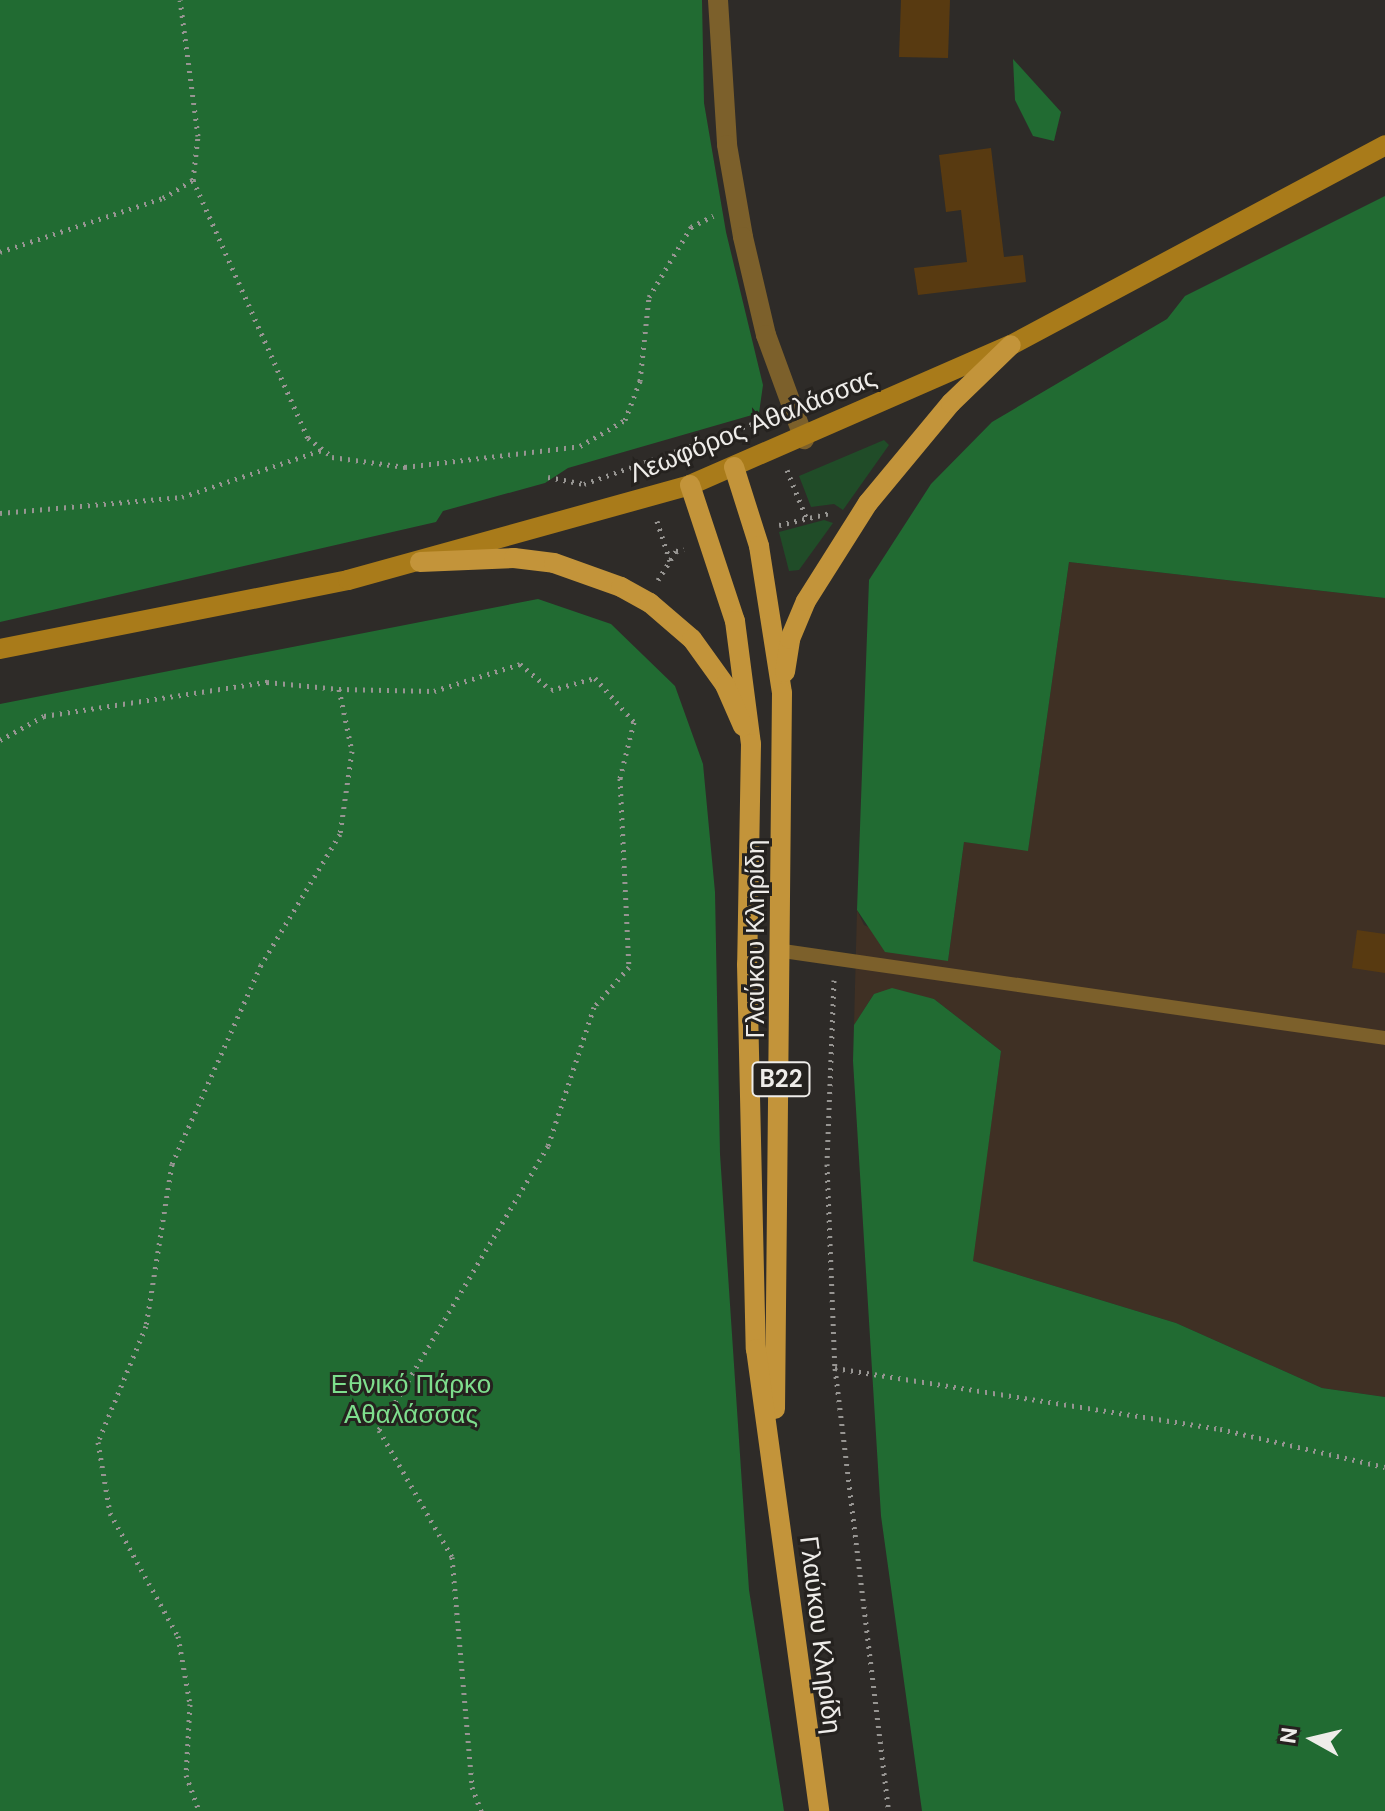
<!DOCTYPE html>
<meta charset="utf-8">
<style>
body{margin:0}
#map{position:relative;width:1385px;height:1811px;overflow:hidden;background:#2e2b28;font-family:"DM Sans",sans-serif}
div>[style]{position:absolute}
.industrial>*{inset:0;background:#3f3024}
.green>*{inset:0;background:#204c28}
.forest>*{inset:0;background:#216b32}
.building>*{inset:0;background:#583a11}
.path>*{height:5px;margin-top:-2.5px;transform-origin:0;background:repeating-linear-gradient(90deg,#979592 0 2px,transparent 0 8px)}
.service>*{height:14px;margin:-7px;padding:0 7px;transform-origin:7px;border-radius:7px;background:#7c602b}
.minor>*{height:20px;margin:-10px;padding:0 10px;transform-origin:10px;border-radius:10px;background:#7c602b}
.secondary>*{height:20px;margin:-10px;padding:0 10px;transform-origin:10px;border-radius:10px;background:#a97b1a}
.primary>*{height:20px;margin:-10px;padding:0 10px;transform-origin:10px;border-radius:10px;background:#c3943a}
span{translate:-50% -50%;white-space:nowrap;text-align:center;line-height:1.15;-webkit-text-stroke:6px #25221f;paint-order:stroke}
.shield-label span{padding:2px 6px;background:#25221f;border:2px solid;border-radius:6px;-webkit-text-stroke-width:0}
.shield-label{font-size:24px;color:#eeece9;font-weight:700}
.street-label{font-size:26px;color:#eeece9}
.park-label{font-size:26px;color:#7ede8d}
.north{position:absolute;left:1273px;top:1699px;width:80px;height:80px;-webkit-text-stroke:6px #25221f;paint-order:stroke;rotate:278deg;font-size:22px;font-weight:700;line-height:32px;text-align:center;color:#eeece9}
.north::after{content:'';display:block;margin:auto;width:28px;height:36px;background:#eeece9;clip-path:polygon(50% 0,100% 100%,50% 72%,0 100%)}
</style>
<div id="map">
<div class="industrial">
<div style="clip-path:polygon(1069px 562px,1385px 598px,1385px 1397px,1322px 1388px,1176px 1323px,972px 1261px,1001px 1051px,934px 999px,874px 994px,854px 1025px,857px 910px,864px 925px,948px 961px,964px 842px,1028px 850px)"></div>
</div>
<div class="green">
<div style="clip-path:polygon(884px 440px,889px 445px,843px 510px,834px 504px,811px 507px,799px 476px)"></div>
<div style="clip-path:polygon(824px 520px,833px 523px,799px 570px,789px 571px,779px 532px)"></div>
</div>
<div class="forest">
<div style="clip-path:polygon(0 0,702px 0,704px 103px,726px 232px,763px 385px,759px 413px,568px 468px,545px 483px,443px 511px,436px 522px,0 622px)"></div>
<div style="clip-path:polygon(1013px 59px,1061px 112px,1054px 141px,1033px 136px,1015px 100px)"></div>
<div style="clip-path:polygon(1385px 196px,1385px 598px,1069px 562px,1028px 851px,964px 842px,948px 961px,885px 952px,857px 910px,869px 580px,931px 484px,992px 422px,1167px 319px,1185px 296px)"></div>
<div style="clip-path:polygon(538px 599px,611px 624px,675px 686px,703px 764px,715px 892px,720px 1154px,749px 1590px,784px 1811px,0 1811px,0 704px)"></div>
<div style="clip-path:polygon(892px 988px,934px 999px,1001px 1051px,973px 1261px,1176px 1323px,1322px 1388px,1385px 1397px,1385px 1811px,922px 1811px,881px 1516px,853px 1061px,854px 1025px,874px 994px)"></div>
</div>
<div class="building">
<div style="clip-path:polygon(901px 0,950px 0,948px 58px,899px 57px)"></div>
<div style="clip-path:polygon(991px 148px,1004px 257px,1023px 255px,1026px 282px,918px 295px,914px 268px,967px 262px,961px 210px,946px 212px,939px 155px)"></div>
<div style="clip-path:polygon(1357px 930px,1385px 934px,1385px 973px,1352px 968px)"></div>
</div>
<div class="path">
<div style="left:193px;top:180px;width:282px;rotate:66deg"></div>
<div style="left:308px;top:438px;width:31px;rotate:38deg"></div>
<div style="left:332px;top:457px;width:74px;rotate:7.8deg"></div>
<div style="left:405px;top:467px;width:176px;rotate:-6.8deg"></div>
<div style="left:580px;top:446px;width:52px;rotate:-30deg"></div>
<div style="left:625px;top:420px;width:42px;rotate:-69deg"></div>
<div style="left:640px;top:381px;width:84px;rotate:-83.9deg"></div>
<div style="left:649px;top:297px;width:82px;rotate:-59deg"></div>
<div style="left:691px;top:227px;width:25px;rotate:-27deg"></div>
<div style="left:0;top:252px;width:172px;rotate:-18.3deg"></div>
<div style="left:163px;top:198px;width:35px;rotate:-31deg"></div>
<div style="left:193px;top:180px;width:44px;rotate:-83.5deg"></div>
<div style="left:198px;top:136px;width:137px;rotate:-97.5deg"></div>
<div style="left:787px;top:470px;width:51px;rotate:68deg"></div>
<div style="left:548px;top:477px;width:37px;rotate:11deg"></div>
<div style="left:584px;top:484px;width:193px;rotate:-19.7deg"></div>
<div style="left:766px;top:419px;width:4px;rotate:63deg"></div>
<div style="left:0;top:513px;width:183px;rotate:-5deg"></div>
<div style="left:182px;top:497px;width:148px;rotate:-18.6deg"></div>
<div style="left:657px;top:521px;width:42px;rotate:72deg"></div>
<div style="left:779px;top:525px;width:52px;rotate:-13.2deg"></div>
<div style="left:658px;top:580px;width:34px;rotate:-58deg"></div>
<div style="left:676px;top:551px;width:8px;rotate:-14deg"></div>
<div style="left:339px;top:689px;width:95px;rotate:1.2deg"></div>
<div style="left:434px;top:691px;width:90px;rotate:-17.4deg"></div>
<div style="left:520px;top:664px;width:40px;rotate:40deg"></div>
<div style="left:551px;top:690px;width:46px;rotate:-15.3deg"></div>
<div style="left:595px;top:678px;width:59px;rotate:48.4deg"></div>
<div style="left:634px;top:722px;width:58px;rotate:104deg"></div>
<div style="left:620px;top:778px;width:189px;rotate:87.3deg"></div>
<div style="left:629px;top:967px;width:53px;rotate:131.2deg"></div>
<div style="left:594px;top:1007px;width:146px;rotate:108.3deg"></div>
<div style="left:548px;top:1146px;width:330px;rotate:120.8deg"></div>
<div style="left:379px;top:1430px;width:146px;rotate:60.1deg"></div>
<div style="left:452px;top:1557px;width:231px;rotate:85deg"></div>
<div style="left:472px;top:1787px;width:26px;rotate:69deg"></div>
<div style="left:0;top:740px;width:50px;rotate:-28.6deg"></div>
<div style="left:44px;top:716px;width:226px;rotate:-8.7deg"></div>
<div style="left:267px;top:682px;width:72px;rotate:5.6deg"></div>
<div style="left:339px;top:689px;width:63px;rotate:78.2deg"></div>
<div style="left:352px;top:751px;width:84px;rotate:98.2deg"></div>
<div style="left:340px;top:834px;width:153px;rotate:121.1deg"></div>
<div style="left:261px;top:965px;width:218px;rotate:114.1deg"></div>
<div style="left:172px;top:1164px;width:164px;rotate:99.1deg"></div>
<div style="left:146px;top:1326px;width:126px;rotate:112.5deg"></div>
<div style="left:98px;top:1442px;width:72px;rotate:80.4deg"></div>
<div style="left:110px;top:1513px;width:141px;rotate:61.1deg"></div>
<div style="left:178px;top:1636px;width:69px;rotate:80deg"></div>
<div style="left:190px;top:1704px;width:71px;rotate:93.2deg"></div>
<div style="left:186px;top:1775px;width:38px;rotate:70deg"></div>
<div style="left:834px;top:980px;width:184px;rotate:92.2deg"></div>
<div style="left:827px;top:1164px;width:204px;rotate:87.8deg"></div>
<div style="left:835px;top:1368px;width:446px;rotate:83.1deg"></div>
<div style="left:835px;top:1368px;width:390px;rotate:9deg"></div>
<div style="left:1220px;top:1429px;width:169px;rotate:13deg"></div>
</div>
<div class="service">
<div style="left:783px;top:951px;width:608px;rotate:8.22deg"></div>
</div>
<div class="minor">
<div style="left:718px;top:0;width:145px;rotate:86.4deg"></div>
<div style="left:727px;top:145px;width:93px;rotate:80.1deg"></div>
<div style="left:743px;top:237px;width:101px;rotate:76.8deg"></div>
<div style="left:766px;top:335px;width:111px;rotate:69.9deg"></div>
</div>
<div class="secondary">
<div style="left:0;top:649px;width:355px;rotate:-11.2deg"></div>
<div style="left:348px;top:580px;width:355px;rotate:-15.5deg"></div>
<div style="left:690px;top:485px;width:350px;rotate:-23.6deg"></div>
<div style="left:1011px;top:345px;width:424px;rotate:-28.1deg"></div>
</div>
<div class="primary">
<div style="left:734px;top:467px;width:83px;rotate:72.4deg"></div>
<div style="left:759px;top:546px;width:149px;rotate:81.1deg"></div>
<div style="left:782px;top:693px;width:716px;rotate:90.56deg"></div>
<div style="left:690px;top:485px;width:143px;rotate:71.7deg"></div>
<div style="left:735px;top:621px;width:124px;rotate:82.6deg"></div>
<div style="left:751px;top:744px;width:220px;rotate:91deg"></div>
<div style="left:747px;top:964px;width:385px;rotate:88.7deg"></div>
<div style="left:756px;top:1349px;width:466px;rotate:82.2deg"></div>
<div style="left:420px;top:562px;width:94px;rotate:-2.4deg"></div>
<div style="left:514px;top:558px;width:40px;rotate:7.1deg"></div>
<div style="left:554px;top:563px;width:71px;rotate:19.7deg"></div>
<div style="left:621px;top:587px;width:33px;rotate:29deg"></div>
<div style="left:650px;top:603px;width:55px;rotate:40.6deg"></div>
<div style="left:692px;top:639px;width:57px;rotate:54.3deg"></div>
<div style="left:725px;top:685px;width:45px;rotate:66.3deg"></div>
<div style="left:785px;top:672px;width:33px;rotate:-81deg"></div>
<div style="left:790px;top:639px;width:41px;rotate:-67.2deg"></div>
<div style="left:806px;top:601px;width:116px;rotate:-57.7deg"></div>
<div style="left:868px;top:503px;width:130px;rotate:-50.3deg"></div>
<div style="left:951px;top:403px;width:83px;rotate:-44deg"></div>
</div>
<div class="shield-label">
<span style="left:781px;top:1079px">B22</span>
</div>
<div class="street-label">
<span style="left:753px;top:426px;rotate:-22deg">Λεωφόρος Αθαλάσσας</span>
<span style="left:756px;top:939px;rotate:-90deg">Γλαύκου Κληρίδη</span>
<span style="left:820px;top:1635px;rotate:83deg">Γλαύκου Κληρίδη</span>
</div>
<div class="park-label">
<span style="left:411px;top:1400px">Εθνικό Πάρκο<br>Αθαλάσσας</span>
</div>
<div class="north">N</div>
</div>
